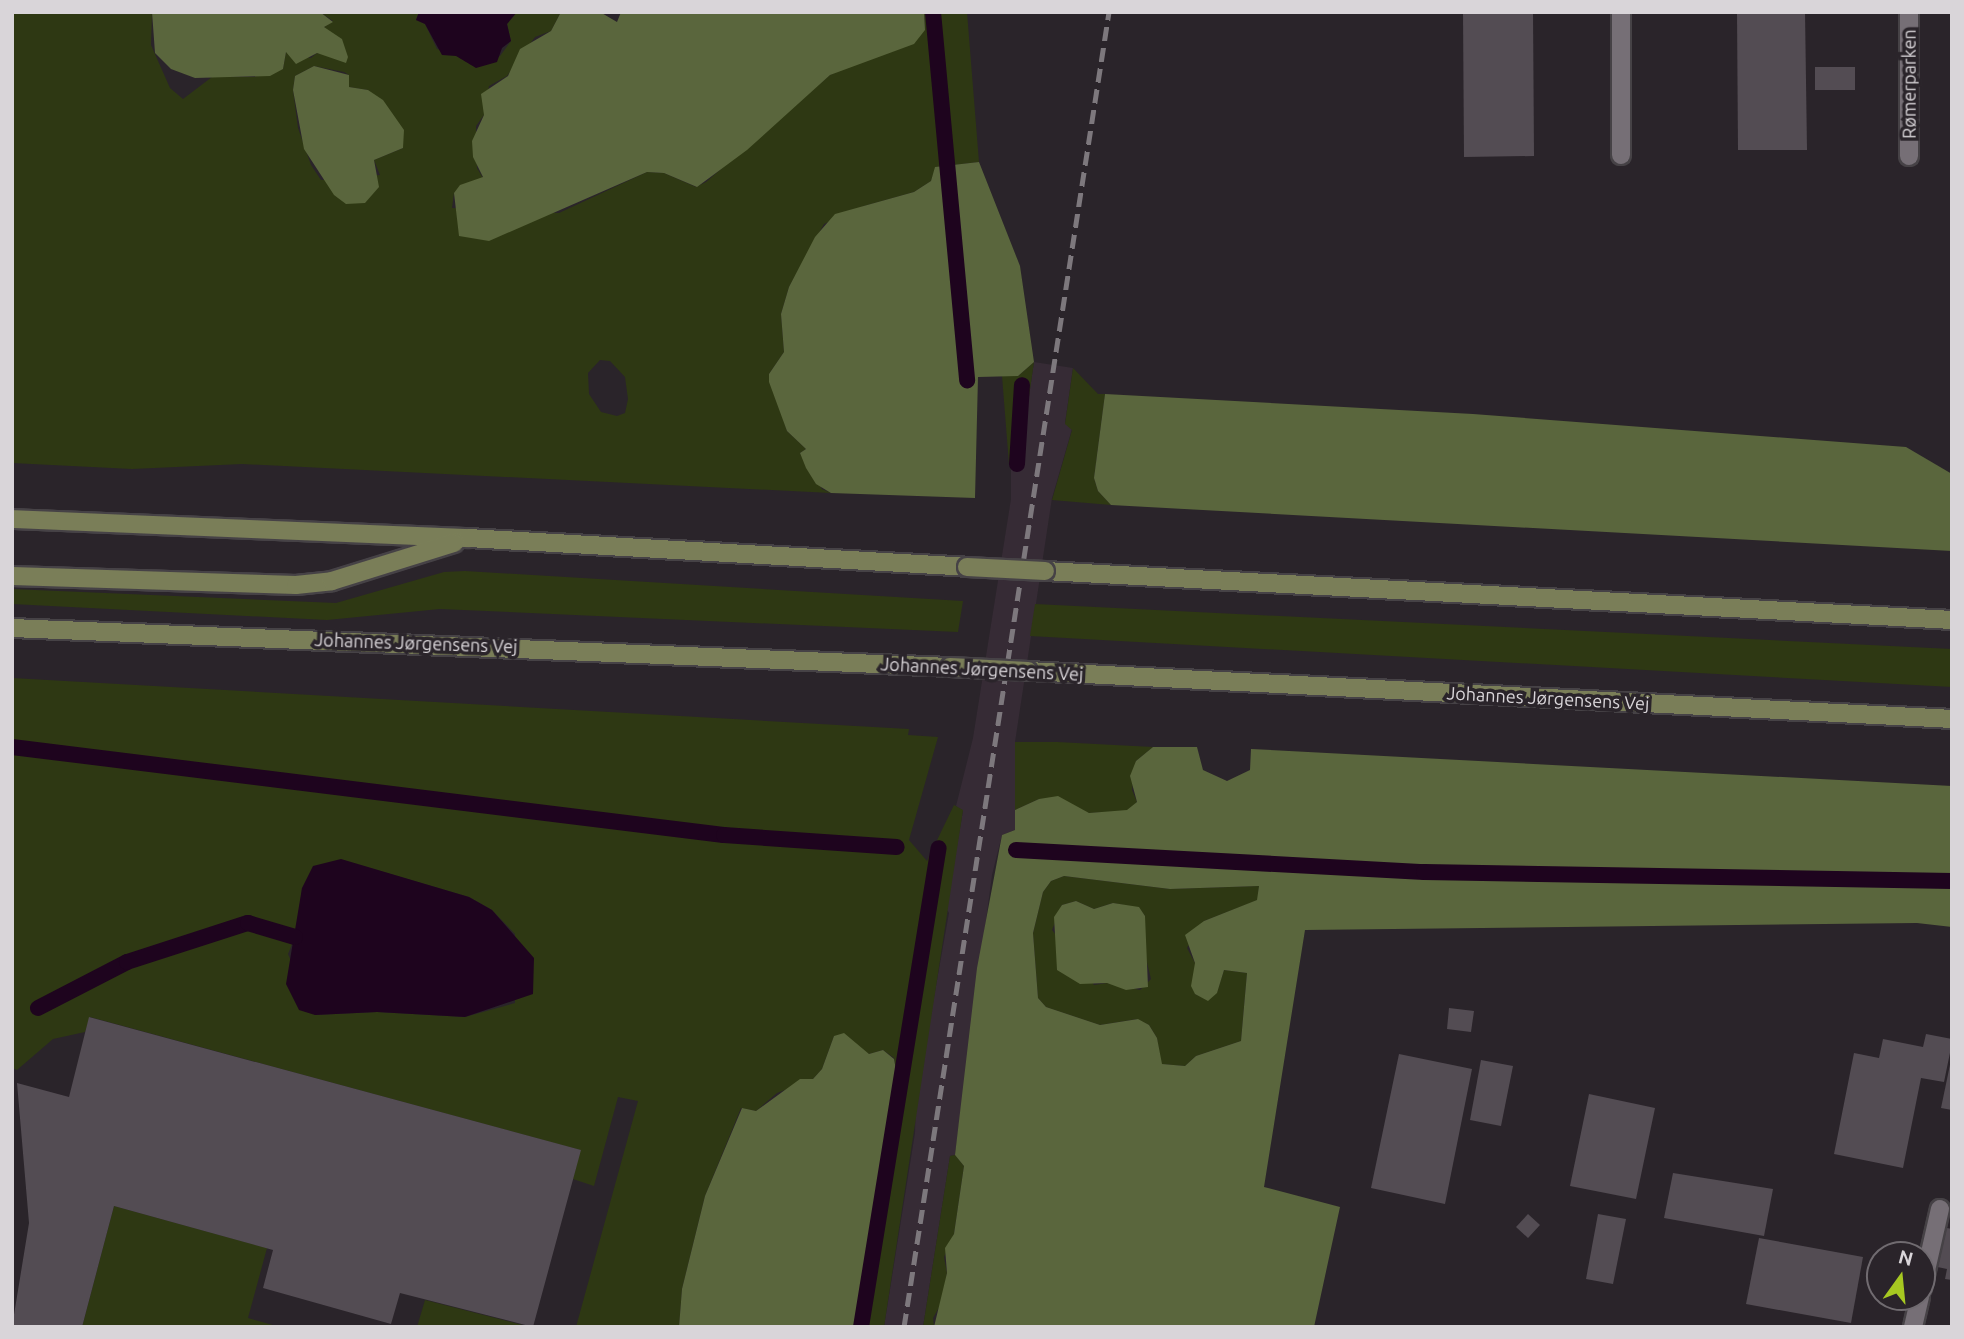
<!DOCTYPE html>
<meta charset="utf-8">
<style>
body{margin:0}
#map{position:relative;width:1964px;height:1339px;overflow:hidden;background:#2a242a;font-family:Ubuntu,sans-serif}
div>[style]{position:absolute}
.built>*{inset:0;background:#362b35}
.green>*{inset:0;background:#2e3813}
.forest>*{inset:0;background:#5a663d}
.water>*{inset:0;background:#1e041e}
.stream>*{height:16px;margin:-8px;padding:0 8px;transform-origin:8px;border-radius:8px;background:#1e041e}
.building>*{inset:0;background:#534c53}
.roads{filter:drop-shadow(2px 0 #464246) drop-shadow(-2px 0 #464246) drop-shadow(0 2px #464246) drop-shadow(0 -2px #464246)}
.street>*{height:18px;margin:-9px;padding:0 9px;transform-origin:9px;border-radius:9px;background:#766f76}
.secondary>*{height:18px;margin:-9px;padding:0 9px;transform-origin:9px;border-radius:9px;background:#7a7e58}
.rail>*{height:5px;margin-top:-2.5px;transform-origin:0;background:repeating-linear-gradient(90deg,#7d787d 0 14px,transparent 0 21px)}
.bridges{filter:drop-shadow(2px 0 #464246) drop-shadow(-2px 0 #464246) drop-shadow(0 2px #464246) drop-shadow(0 -2px #464246)}
.secondary-bridge>*{height:18px;margin:-9px;padding:0 9px;transform-origin:9px;border-radius:9px;background:#7a7e58}
span{translate:-50% -50%;white-space:nowrap;text-align:center;line-height:1.15;-webkit-text-stroke:7px #2a242a;paint-order:stroke}
.street-label{font-size:18px;color:#d9d5d9}
.frame{position:absolute;inset:0;border:14px solid #d9d5d9;pointer-events:none}
.north{position:absolute;left:1866px;top:1241px;width:70px;height:70px;box-sizing:border-box;background:#2a242a;border:2px solid #706b70;border-radius:50%;rotate:15deg;font-size:19px;font-weight:700;line-height:28px;text-align:center;color:#d9d5d9}
.north::after{content:'';display:block;margin:auto;width:24px;height:32px;background:#a6c821;clip-path:polygon(50% 0,100% 100%,50% 72%,0 100%)}
</style>
<div id="map">
<div class="built">
<div style="clip-path:polygon(1034px 362px,1073px 368px,1065px 423px,1072px 429px,1052px 498px,1015px 742px,1015px 830px,1002px 835px,992px 875px,955px 1155px,950px 1156px,923px 1327px,884px 1327px,915px 1133px,916px 1098px,949px 913px,946px 908px,963px 811px,956px 806px,973px 738px,1011px 499px,1011px 464px,1019px 464px)"></div>
</div>
<div class="green">
<div style="clip-path:polygon(evenodd,12px 12px,152px 12px,151px 45px,170px 88px,183px 99px,212px 77px,254px 77px,283px 69px,286px 52px,311px 58px,317px 53px,332px 56px,332px 36px,324px 27px,333px 21px,320px 12px,419px 12px,416px 20px,425px 24px,437px 49px,488px 62px,500px 56px,511px 41px,507px 24px,517px 12px,561px 12px,551px 31px,535px 37px,507px 76px,489px 86px,484px 115px,476px 126px,477px 168px,483px 178px,454px 193px,452px 208px,559px 213px,647px 172px,664px 173px,696px 187px,706px 182px,830px 75px,925px 30px,924px 12px,967px 12px,979px 162px,936px 167px,931px 181px,914px 192px,864px 206px,824px 224px,789px 287px,781px 314px,784px 352px,769px 374px,787px 431px,806px 449px,800px 453px,822px 489px,831px 493px,242px 464px,132px 469px,12px 463px,12px 12px,314px 66px,344px 72px,349px 75px,349px 87px,368px 90px,403px 148px,374px 160px,380px 175px,321px 180px,311px 165px,298px 128px,293px 90px,295px 76px,314px 66px,12px 12px,600px 360px,610px 361px,625px 377px,628px 399px,625px 413px,617px 416px,601px 412px,589px 394px,588px 373px,600px 360px)"></div>
<div style="clip-path:polygon(1034px 362px,1019px 465px,1009px 464px,1002px 376px,1018px 376px)"></div>
<div style="clip-path:polygon(1073px 368px,1098px 394px,1105px 394px,1094px 478px,1098px 491px,1111px 505px,1052px 500px,1072px 430px,1065px 424px)"></div>
<div style="clip-path:polygon(465px 571px,963px 601px,958px 632px,440px 609px,327px 620px,12px 604px,12px 589px,336px 603px,444px 572px)"></div>
<div style="clip-path:polygon(1035px 604px,1952px 649px,1952px 687px,1030px 636px)"></div>
<div style="clip-path:polygon(evenodd,12px 678px,909px 729px,908px 735px,938px 737px,909px 840px,927px 861px,954px 805px,963px 810px,884px 1327px,858px 1327px,884px 1169px,894px 1154px,902px 1103px,894px 1058px,883px 1050px,869px 1054px,834px 1036px,822px 1069px,813px 1079px,777px 1093px,756px 1111px,741px 1108px,705px 1196px,682px 1289px,679px 1327px,576px 1327px,638px 1101px,618px 1097px,594px 1186px,573px 1179px,580px 1150px,90px 1017px,85px 1032px,53px 1039px,17px 1070px,12px 1068px,12px 678px,366px 867px,469px 897px,492px 910px,515px 934px,515px 1003px,465px 1017px,377px 1012px,315px 1015px,288px 954px,297px 932px,302px 888px,366px 867px)"></div>
<div style="clip-path:polygon(1015px 742px,1057px 742px,1153px 747px,1136px 761px,1132px 790px,1137px 802px,1127px 811px,1089px 813px,1039px 799px,1015px 810px)"></div>
<div style="clip-path:polygon(evenodd,1064px 876px,1170px 889px,1259px 886px,1258px 900px,1204px 921px,1187px 948px,1195px 963px,1195px 994px,1208px 1000px,1217px 992px,1224px 970px,1247px 973px,1241px 1041px,1196px 1056px,1185px 1066px,1161px 1064px,1157px 1038px,1149px 1025px,1137px 1019px,1100px 1025px,1046px 1007px,1038px 998px,1033px 933px,1043px 892px,1051px 881px,1064px 876px,1076px 901px,1094px 909px,1113px 903px,1139px 908px,1145px 916px,1144px 950px,1151px 979px,1140px 990px,1107px 983px,1094px 985px,1052px 930px,1062px 905px,1076px 901px)"></div>
<div style="clip-path:polygon(955px 1155px,964px 1166px,954px 1234px,944px 1257px,947px 1273px,942px 1302px,933px 1318px,934px 1327px,923px 1327px,950px 1156px)"></div>
<div style="clip-path:polygon(114px 1206px,267px 1248px,248px 1318px,280px 1327px,82px 1327px)"></div>
<div style="clip-path:polygon(425px 1300px,530px 1327px,417px 1327px)"></div>
</div>
<div class="forest">
<div style="clip-path:polygon(152px 12px,320px 12px,333px 22px,324px 27px,342px 39px,348px 57px,346px 63px,317px 53px,296px 64px,286px 52px,283px 69px,270px 76px,195px 78px,171px 69px,155px 53px)"></div>
<div style="clip-path:polygon(561px 12px,600px 12px,617px 22px,621px 12px,924px 12px,925px 30px,914px 44px,830px 75px,747px 150px,697px 187px,664px 173px,647px 172px,489px 241px,459px 236px,454px 193px,460px 185px,483px 177px,473px 157px,472px 141px,484px 115px,481px 94px,508px 76px,520px 49px,551px 31px)"></div>
<div style="clip-path:polygon(314px 66px,349px 75px,349px 87px,368px 90px,383px 100px,404px 130px,403px 148px,374px 160px,379px 187px,365px 203px,346px 204px,334px 195px,304px 149px,293px 90px,295px 76px)"></div>
<div style="clip-path:polygon(979px 162px,1020px 266px,1034px 362px,1018px 376px,978px 377px,975px 498px,831px 493px,816px 484px,806px 468px,800px 453px,806px 449px,787px 431px,769px 382px,769px 374px,784px 352px,781px 314px,789px 287px,815px 237px,835px 214px,914px 192px,931px 181px,935px 167px)"></div>
<div style="clip-path:polygon(1105px 394px,1473px 414px,1906px 447px,1952px 474px,1952px 551px,1111px 505px,1098px 491px,1094px 478px)"></div>
<div style="clip-path:polygon(evenodd,1153px 747px,1197px 747px,1203px 770px,1227px 781px,1250px 770px,1251px 749px,1952px 786px,1952px 927px,1917px 923px,1305px 930px,1264px 1187px,1340px 1207px,1314px 1327px,934px 1327px,947px 1273px,945px 1248px,954px 1234px,964px 1166px,955px 1155px,977px 968px,1002px 835px,1015px 830px,1015px 810px,1039px 799px,1058px 796px,1089px 813px,1127px 810px,1137px 802px,1130px 776px,1136px 761px,1153px 747px,1064px 876px,1170px 889px,1259px 886px,1257px 900px,1204px 921px,1185px 935px,1195px 963px,1191px 986px,1195px 994px,1208px 1001px,1217px 993px,1224px 970px,1247px 973px,1241px 1041px,1196px 1056px,1185px 1066px,1162px 1064px,1157px 1038px,1149px 1025px,1138px 1019px,1100px 1025px,1046px 1007px,1038px 998px,1033px 933px,1043px 892px,1051px 881px,1064px 876px)"></div>
<div style="clip-path:polygon(1076px 901px,1094px 909px,1113px 903px,1139px 907px,1145px 916px,1148px 987px,1126px 990px,1107px 983px,1080px 984px,1057px 970px,1054px 917px,1062px 905px)"></div>
<div style="clip-path:polygon(844px 1033px,869px 1054px,883px 1050px,894px 1059px,902px 1103px,894px 1154px,884px 1169px,858px 1327px,679px 1327px,682px 1289px,705px 1196px,742px 1108px,756px 1111px,800px 1079px,813px 1079px,822px 1069px,834px 1036px)"></div>
</div>
<div class="water">
<div style="clip-path:polygon(419px 12px,517px 12px,507px 24px,511px 41px,502px 48px,497px 62px,476px 68px,456px 56px,442px 55px,425px 24px,416px 20px)"></div>
<div style="clip-path:polygon(341px 859px,469px 897px,492px 910px,534px 958px,533px 994px,465px 1017px,377px 1012px,315px 1015px,299px 1010px,286px 984px,302px 888px,313px 866px)"></div>
</div>
<div class="stream">
<div style="left:933px;top:12px;width:370px;rotate:84.7deg"></div>
<div style="left:1017px;top:464px;width:79px;rotate:-86.4deg"></div>
<div style="left:12px;top:747px;width:717px;rotate:7.05deg"></div>
<div style="left:724px;top:835px;width:173px;rotate:4deg"></div>
<div style="left:1016px;top:850px;width:409px;rotate:3.1deg"></div>
<div style="left:1424px;top:872px;width:528px;rotate:0.98deg"></div>
<div style="left:38px;top:1008px;width:100px;rotate:-27.3deg"></div>
<div style="left:127px;top:962px;width:127px;rotate:-17.9deg"></div>
<div style="left:248px;top:923px;width:49px;rotate:16.6deg"></div>
<div style="left:861px;top:1327px;width:485px;rotate:-80.8deg"></div>
</div>
<div class="building">
<div style="clip-path:polygon(1463px 12px,1533px 12px,1534px 156px,1464px 157px)"></div>
<div style="clip-path:polygon(1737px 12px,1805px 12px,1807px 150px,1738px 150px)"></div>
<div style="clip-path:polygon(1815px 67px,1855px 67px,1855px 90px,1815px 90px)"></div>
<div style="clip-path:polygon(1449px 1008px,1474px 1011px,1471px 1032px,1447px 1029px)"></div>
<div style="clip-path:polygon(89px 1017px,581px 1150px,533px 1327px,400px 1293px,391px 1324px,263px 1288px,273px 1250px,114px 1206px,82px 1327px,12px 1327px,29px 1223px,17px 1083px,69px 1097px)"></div>
<div style="clip-path:polygon(1926px 1034px,1952px 1039px,1952px 1043px,1944px 1082px,1921px 1078px,1903px 1168px,1834px 1154px,1854px 1053px,1879px 1058px,1883px 1039px,1923px 1047px)"></div>
<div style="clip-path:polygon(1399px 1054px,1472px 1069px,1445px 1204px,1371px 1188px)"></div>
<div style="clip-path:polygon(1481px 1060px,1513px 1066px,1501px 1126px,1470px 1120px)"></div>
<div style="clip-path:polygon(1951px 1060px,1952px 1060px,1952px 1110px,1941px 1108px)"></div>
<div style="clip-path:polygon(1589px 1094px,1655px 1108px,1636px 1199px,1570px 1186px)"></div>
<div style="clip-path:polygon(1673px 1173px,1773px 1189px,1764px 1236px,1664px 1218px)"></div>
<div style="clip-path:polygon(1528px 1214px,1540px 1225px,1528px 1238px,1516px 1227px)"></div>
<div style="clip-path:polygon(1598px 1214px,1626px 1219px,1613px 1284px,1586px 1279px)"></div>
<div style="clip-path:polygon(1937px 1226px,1952px 1229px,1952px 1280px,1945px 1279px,1947px 1269px,1928px 1265px)"></div>
<div style="clip-path:polygon(1759px 1238px,1863px 1257px,1851px 1323px,1746px 1304px)"></div>
</div>
<div class="roads">
<div class="street">
<div style="left:1621px;top:155px;width:143px;rotate:-90deg"></div>
<div style="left:1909px;top:156px;width:144px;rotate:-90deg"></div>
<div style="left:1922px;top:1288px;width:81px;rotate:-77.2deg"></div>
<div style="left:1913px;top:1327px;width:31px;rotate:-77deg"></div>
</div>
<div class="secondary">
<div style="left:12px;top:519px;width:456px;rotate:2.4deg"></div>
<div style="left:468px;top:538px;width:500px;rotate:3.3deg"></div>
<div style="left:1045px;top:571px;width:908px;rotate:3.09deg"></div>
<div style="left:12px;top:576px;width:284px;rotate:1.8deg"></div>
<div style="left:296px;top:585px;width:36px;rotate:-6deg"></div>
<div style="left:332px;top:581px;width:128px;rotate:-17.3deg"></div>
<div style="left:12px;top:628px;width:939px;rotate:2.38deg"></div>
<div style="left:1028px;top:671px;width:925px;rotate:2.97deg"></div>
</div>
</div>
<div class="rail">
<div style="left:904px;top:1327px;width:1331px;rotate:-81.14deg"></div>
</div>
<div class="bridges">
<div class="secondary-bridge">
<div style="left:967px;top:567px;width:78px;rotate:2.9deg"></div>
<div style="left:950px;top:667px;width:78px;rotate:2.9deg"></div>
</div>
</div>
<div class="street-label">
<span style="left:1909px;top:84px;rotate:-90deg">Rømerparken</span>
<span style="left:416px;top:643px;rotate:2deg">Johannes Jørgensens Vej</span>
<span style="left:982px;top:669px;rotate:3deg">Johannes Jørgensens Vej</span>
<span style="left:1548px;top:698px;rotate:3deg">Johannes Jørgensens Vej</span>
</div>
<div class="frame"></div>
<div class="north">N</div>
</div>
